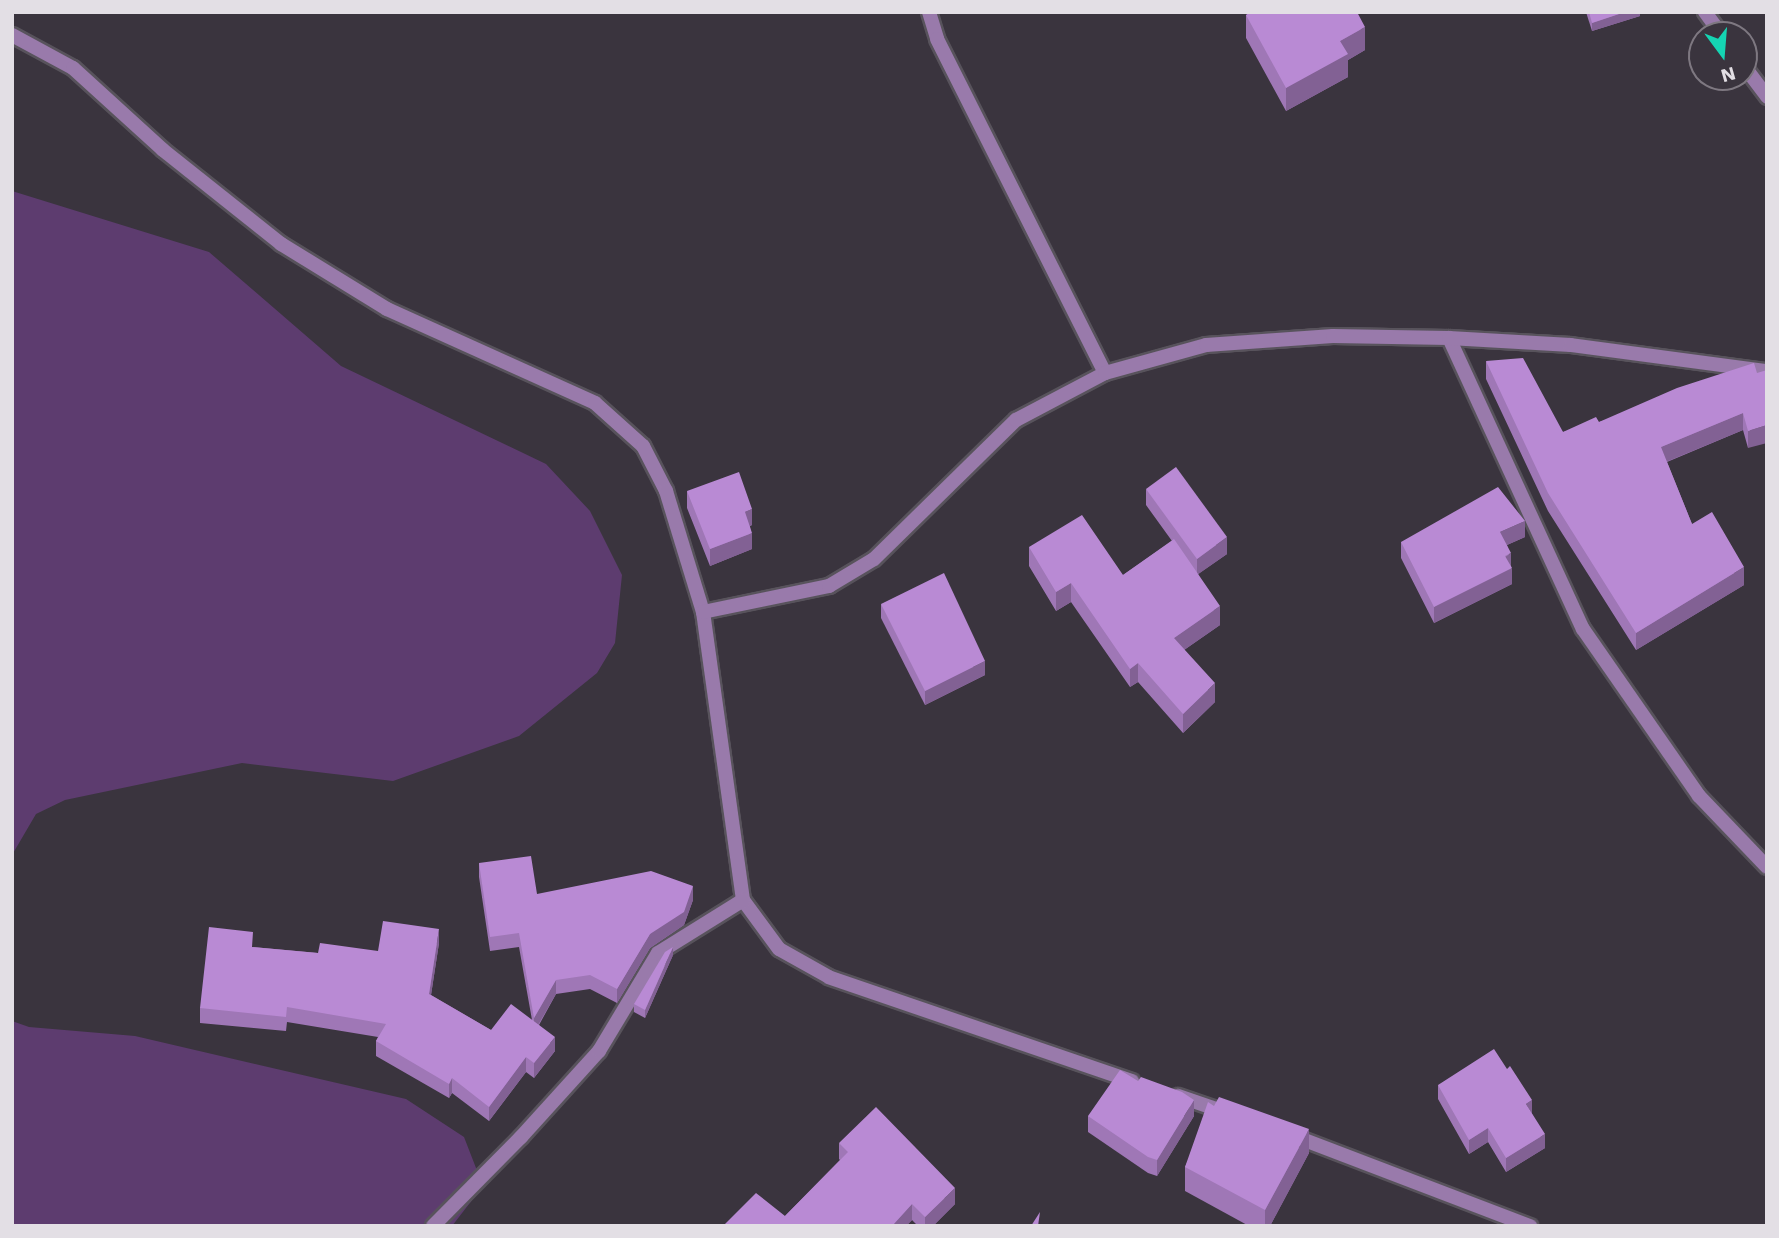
<!DOCTYPE html>
<style>
body{margin:0}
#map{position:relative;width:1779px;height:1238px;overflow:hidden;background:#3a343e;font-family:"Work Sans",sans-serif}
div>[style]{position:absolute}
.green>*{inset:0;background:#5d3c6f}
.roads{filter:drop-shadow(2px 0 #58535c) drop-shadow(-2px 0 #58535c) drop-shadow(0 2px #58535c) drop-shadow(0 -2px #58535c)}
.street>*{height:14px;margin:-7px;padding:0 7px;transform-origin:7px;border-radius:7px;background:#997aab}
.wall>*{inset:0;background:#9f77b6}
.shaded-wall>*{inset:0;background:#826194}
.building>*{inset:0;background:#b98ad4}
span{translate:-50% -50%;white-space:nowrap;text-align:center;line-height:1.15;-webkit-text-stroke:7px #3a343e;paint-order:stroke}
.frame{position:absolute;inset:0;border:14px solid #e3dfe5;pointer-events:none}
.north{position:absolute;left:1688px;top:21px;width:70px;height:70px;box-sizing:border-box;background:#3a343e;border:2px solid #7e7881;border-radius:50%;rotate:164deg;font-size:19px;font-weight:700;line-height:28px;text-align:center;color:#e3dfe5}
.north::after{content:'';display:block;margin:auto;width:24px;height:32px;background:#15d5b3;clip-path:polygon(50% 0,100% 100%,50% 72%,0 100%)}
</style>
<div id="map">
<div class="green">
<div style="clip-path:polygon(12px 191px,209px 252px,341px 366px,546px 464px,590px 511px,622px 575px,615px 643px,597px 673px,519px 736px,393px 781px,242px 763px,65px 800px,36px 814px,12px 855px)"></div>
<div style="clip-path:polygon(12px 1021px,29px 1027px,135px 1036px,406px 1099px,464px 1137px,483px 1186px,452px 1226px,12px 1226px)"></div>
</div>
<div class="roads">
<div class="street">
<div style="left:929px;top:12px;width:28px;rotate:73deg"></div>
<div style="left:937px;top:39px;width:374px;rotate:63.3deg"></div>
<div style="left:1705px;top:12px;width:29px;rotate:54deg"></div>
<div style="left:12px;top:35px;width:69px;rotate:28.4deg"></div>
<div style="left:73px;top:68px;width:122px;rotate:42.3deg"></div>
<div style="left:163px;top:150px;width:151px;rotate:38.5deg"></div>
<div style="left:281px;top:244px;width:124px;rotate:31.5deg"></div>
<div style="left:387px;top:309px;width:228px;rotate:24.3deg"></div>
<div style="left:595px;top:403px;width:64px;rotate:41.9deg"></div>
<div style="left:643px;top:446px;width:51px;rotate:62.9deg"></div>
<div style="left:666px;top:491px;width:127px;rotate:73deg"></div>
<div style="left:1744px;top:66px;width:39px;rotate:53deg"></div>
<div style="left:1449px;top:338px;width:320px;rotate:65.3deg"></div>
<div style="left:1583px;top:629px;width:203px;rotate:55.2deg"></div>
<div style="left:1699px;top:796px;width:98px;rotate:46.2deg"></div>
<div style="left:1132px;top:1081px;width:320px;rotate:-161.1deg"></div>
<div style="left:829px;top:977px;width:57px;rotate:-150.8deg"></div>
<div style="left:779px;top:949px;width:61px;rotate:-126.3deg"></div>
<div style="left:743px;top:900px;width:291px;rotate:-97.9deg"></div>
<div style="left:703px;top:612px;width:129px;rotate:-11.7deg"></div>
<div style="left:829px;top:586px;width:52px;rotate:-31deg"></div>
<div style="left:874px;top:559px;width:199px;rotate:-44.4deg"></div>
<div style="left:1016px;top:420px;width:101px;rotate:-27.8deg"></div>
<div style="left:1105px;top:373px;width:105px;rotate:-15.5deg"></div>
<div style="left:1206px;top:345px;width:127px;rotate:-4.1deg"></div>
<div style="left:1333px;top:336px;width:116px;rotate:1deg"></div>
<div style="left:1449px;top:338px;width:122px;rotate:3.3deg"></div>
<div style="left:1571px;top:345px;width:198px;rotate:7.6deg"></div>
<div style="left:1178px;top:1096px;width:46px;rotate:18.8deg"></div>
<div style="left:1294px;top:1136px;width:253px;rotate:20.9deg"></div>
<div style="left:433px;top:1226px;width:125px;rotate:-45.3deg"></div>
<div style="left:521px;top:1137px;width:116px;rotate:-47.8deg"></div>
<div style="left:599px;top:1051px;width:114px;rotate:-59deg"></div>
<div style="left:658px;top:953px;width:100px;rotate:-31.9deg"></div>
</div>
</div>
<div class="wall">
<div style="clip-path:polygon(1248px 12px,1357px 12px,1365px 50px,1348px 60px,1348px 77px,1286px 111px,1246px 38px,1246px 15px,1248px 14px)"></div>
<div style="clip-path:polygon(1586px 12px,1640px 12px,1640px 16px,1592px 31px)"></div>
<div style="clip-path:polygon(1486px 361px,1563px 432px,1599px 422px,1757px 373px,1748px 448px,1743px 430px,1667px 462px,1692px 524px,1744px 585px,1636px 650px,1548px 511px,1486px 379px)"></div>
<div style="clip-path:polygon(1146px 489px,1227px 554px,1198px 574px,1220px 625px,1184px 650px,1215px 702px,1183px 733px,1138px 682px,1130px 687px,1071px 602px,1056px 611px,1029px 566px,1029px 547px,1123px 575px,1172px 541px,1146px 505px)"></div>
<div style="clip-path:polygon(687px 491px,752px 525px,750px 526px,752px 549px,710px 566px,687px 508px)"></div>
<div style="clip-path:polygon(1525px 537px,1507px 545px,1511px 565px,1512px 584px,1434px 623px,1401px 558px,1401px 542px)"></div>
<div style="clip-path:polygon(881px 604px,985px 675px,925px 705px,881px 618px)"></div>
<div style="clip-path:polygon(479px 863px,537px 894px,693px 900px,684px 925px,650px 948px,617px 1003px,590px 989px,556px 994px,539px 1025px,555px 1051px,534px 1078px,526px 1072px,489px 1121px,452px 1093px,449px 1098px,376px 1056px,376px 1041px,378px 1037px,287px 1022px,286px 1031px,200px 1023px,200px 1008px,253px 947px,318px 953px,378px 951px,439px 943px,431px 995px,491px 1030px,532px 1020px,519px 947px,490px 951px,479px 877px)"></div>
<div style="clip-path:polygon(673px 955px,645px 1018px,634px 1012px,634px 1004px)"></div>
<div style="clip-path:polygon(1438px 1085px,1532px 1114px,1545px 1148px,1506px 1172px,1488px 1142px,1469px 1154px,1438px 1099px)"></div>
<div style="clip-path:polygon(1214px 1106px,1309px 1153px,1270px 1226px,1249px 1226px,1185px 1191px,1185px 1167px)"></div>
<div style="clip-path:polygon(1088px 1116px,1194px 1116px,1157px 1176px,1148px 1173px,1088px 1132px)"></div>
<div style="clip-path:polygon(839px 1143px,955px 1204px,933px 1226px,918px 1226px,912px 1220px,906px 1226px,724px 1226px,785px 1216px,840px 1160px,839px 1159px)"></div>
</div>
<div class="shaded-wall">
<div style="clip-path:polygon(1625px 12px,1640px 12px,1640px 16px,1592px 31px,1592px 23px)"></div>
<div style="clip-path:polygon(1365px 27px,1365px 50px,1348px 60px,1348px 77px,1286px 111px,1286px 88px,1340px 41px)"></div>
<div style="clip-path:polygon(1743px 413px,1743px 430px,1661px 464px,1661px 447px)"></div>
<div style="clip-path:polygon(1767px 425px,1767px 443px,1748px 448px,1748px 431px)"></div>
<div style="clip-path:polygon(752px 509px,752px 525px,745px 528px,745px 512px)"></div>
<div style="clip-path:polygon(1525px 521px,1525px 537px,1500px 548px,1500px 532px)"></div>
<div style="clip-path:polygon(752px 533px,752px 549px,710px 566px,710px 549px)"></div>
<div style="clip-path:polygon(1227px 537px,1227px 554px,1197px 575px,1197px 559px)"></div>
<div style="clip-path:polygon(1511px 553px,1511px 569px,1512px 568px,1512px 584px,1434px 623px,1434px 607px)"></div>
<div style="clip-path:polygon(1744px 567px,1744px 585px,1636px 650px,1636px 633px)"></div>
<div style="clip-path:polygon(1071px 583px,1071px 602px,1056px 611px,1056px 592px)"></div>
<div style="clip-path:polygon(1220px 606px,1220px 625px,1174px 657px,1174px 638px)"></div>
<div style="clip-path:polygon(985px 661px,985px 675px,925px 705px,925px 691px)"></div>
<div style="clip-path:polygon(1138px 663px,1138px 682px,1130px 687px,1130px 669px)"></div>
<div style="clip-path:polygon(1215px 683px,1215px 702px,1183px 733px,1183px 714px)"></div>
<div style="clip-path:polygon(693px 886px,693px 900px,684px 925px,650px 948px,617px 1003px,617px 989px,650px 934px)"></div>
<div style="clip-path:polygon(439px 929px,439px 943px,429px 1008px,429px 994px)"></div>
<div style="clip-path:polygon(673px 947px,673px 955px,645px 1018px,645px 1010px)"></div>
<div style="clip-path:polygon(556px 980px,556px 994px,534px 1032px,534px 1018px)"></div>
<div style="clip-path:polygon(555px 1037px,555px 1051px,534px 1078px,534px 1063px)"></div>
<div style="clip-path:polygon(526px 1057px,526px 1072px,489px 1121px,489px 1107px)"></div>
<div style="clip-path:polygon(452px 1078px,452px 1093px,449px 1098px,449px 1084px)"></div>
<div style="clip-path:polygon(1194px 1100px,1194px 1116px,1157px 1176px,1157px 1160px)"></div>
<div style="clip-path:polygon(1532px 1100px,1532px 1114px,1526px 1104px)"></div>
<div style="clip-path:polygon(1488px 1128px,1488px 1142px,1469px 1154px,1469px 1140px)"></div>
<div style="clip-path:polygon(1309px 1129px,1309px 1153px,1270px 1226px,1265px 1226px,1265px 1210px)"></div>
<div style="clip-path:polygon(1545px 1134px,1545px 1148px,1506px 1172px,1506px 1158px)"></div>
<div style="clip-path:polygon(955px 1188px,955px 1204px,933px 1226px,925px 1226px,925px 1217px)"></div>
<div style="clip-path:polygon(912px 1204px,912px 1220px,906px 1226px,892px 1226px)"></div>
</div>
<div class="building">
<div style="clip-path:polygon(1251px 12px,1357px 12px,1365px 27px,1340px 41px,1348px 54px,1286px 88px,1246px 15px)"></div>
<div style="clip-path:polygon(1589px 12px,1625px 12px,1592px 23px)"></div>
<div style="clip-path:polygon(1523px 358px,1563px 432px,1596px 417px,1599px 422px,1677px 388px,1754px 363px,1757px 373px,1767px 370px,1767px 425px,1748px 431px,1743px 413px,1661px 447px,1692px 524px,1712px 512px,1744px 567px,1636px 633px,1548px 493px,1486px 361px)"></div>
<div style="clip-path:polygon(1176px 467px,1227px 537px,1197px 559px,1146px 489px)"></div>
<div style="clip-path:polygon(739px 472px,752px 509px,745px 512px,752px 533px,710px 549px,687px 491px)"></div>
<div style="clip-path:polygon(1498px 487px,1525px 521px,1500px 532px,1511px 553px,1505px 556px,1512px 568px,1434px 607px,1401px 542px)"></div>
<div style="clip-path:polygon(1082px 515px,1123px 575px,1174px 539px,1220px 606px,1174px 638px,1215px 683px,1183px 714px,1138px 663px,1130px 669px,1071px 583px,1056px 592px,1029px 547px)"></div>
<div style="clip-path:polygon(944px 573px,985px 661px,925px 691px,881px 604px)"></div>
<div style="clip-path:polygon(531px 856px,537px 894px,651px 871px,693px 886px,684px 912px,650px 934px,617px 989px,590px 975px,556px 980px,534px 1018px,519px 933px,490px 937px,479px 863px)"></div>
<div style="clip-path:polygon(383px 921px,439px 929px,429px 994px,491px 1030px,511px 1004px,555px 1037px,534px 1063px,526px 1057px,489px 1107px,452px 1078px,449px 1084px,376px 1041px,386px 1024px,287px 1007px,286px 1017px,200px 1008px,209px 927px,253px 932px,252px 947px,318px 953px,320px 943px,378px 951px)"></div>
<div style="clip-path:polygon(673px 947px,645px 1010px,634px 1004px,665px 952px)"></div>
<div style="clip-path:polygon(1494px 1049px,1507px 1069px,1510px 1066px,1532px 1100px,1526px 1104px,1545px 1134px,1506px 1158px,1488px 1128px,1469px 1140px,1438px 1085px)"></div>
<div style="clip-path:polygon(1120px 1070px,1138px 1081px,1141px 1077px,1182px 1092px,1194px 1100px,1157px 1160px,1148px 1157px,1088px 1116px)"></div>
<div style="clip-path:polygon(1219px 1097px,1309px 1129px,1265px 1210px,1185px 1167px,1208px 1102px,1214px 1106px)"></div>
<div style="clip-path:polygon(876px 1107px,955px 1188px,925px 1217px,912px 1204px,892px 1226px,724px 1225px,756px 1193px,785px 1216px,848px 1152px,839px 1143px)"></div>
<div style="clip-path:polygon(1040px 1212px,1038px 1226px,1031px 1226px)"></div>
</div>
<div class="frame"></div>
<div class="north">N</div>
</div>
